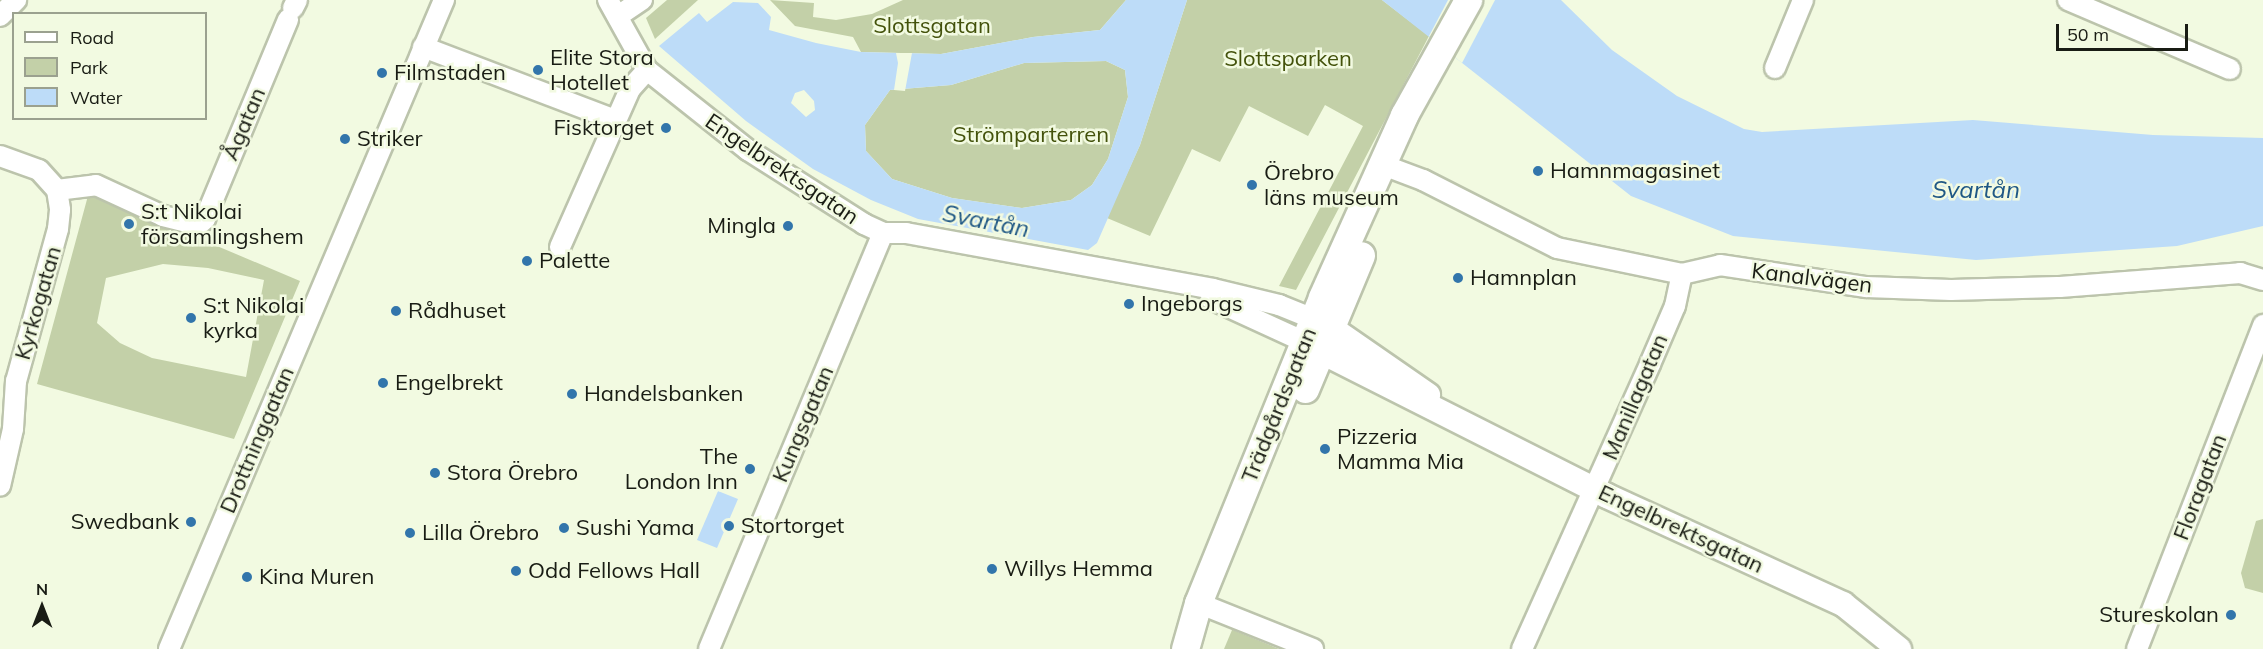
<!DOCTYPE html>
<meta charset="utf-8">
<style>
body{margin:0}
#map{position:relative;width:2263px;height:649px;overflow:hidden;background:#f2fae1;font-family:Mulish,sans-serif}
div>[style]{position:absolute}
.green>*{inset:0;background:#c3d0a8}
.water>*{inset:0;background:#bddcf8}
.pier>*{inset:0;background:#f2fae1}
.roads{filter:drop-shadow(2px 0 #bcc4ac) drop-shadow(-2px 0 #bcc4ac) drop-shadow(0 2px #bcc4ac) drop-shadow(0 -2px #bcc4ac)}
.minor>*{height:20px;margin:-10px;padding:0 10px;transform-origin:10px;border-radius:10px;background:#fff}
.tertiary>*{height:24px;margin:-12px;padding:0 12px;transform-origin:12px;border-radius:12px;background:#fff}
.secondary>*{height:27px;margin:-13.5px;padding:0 13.5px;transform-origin:13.5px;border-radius:13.5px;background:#fff}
.dots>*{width:16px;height:16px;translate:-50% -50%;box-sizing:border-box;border:3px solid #f2fae1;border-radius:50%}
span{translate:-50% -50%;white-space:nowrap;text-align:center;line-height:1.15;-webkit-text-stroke:5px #f2fae1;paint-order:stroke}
.park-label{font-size:22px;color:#43520b}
.poi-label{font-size:22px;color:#191c14}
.left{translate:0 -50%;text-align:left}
.right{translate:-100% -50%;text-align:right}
.street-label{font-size:22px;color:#191c14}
.water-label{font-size:24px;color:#1f5885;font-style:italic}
.legend{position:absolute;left:12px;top:12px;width:195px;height:108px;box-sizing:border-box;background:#f2fae1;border:2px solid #9ba18f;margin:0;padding:8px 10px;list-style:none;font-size:18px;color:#191c14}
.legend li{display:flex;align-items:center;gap:12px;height:30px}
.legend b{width:30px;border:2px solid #9ba18f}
.north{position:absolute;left:12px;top:577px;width:60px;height:60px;-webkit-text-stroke:4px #f2fae1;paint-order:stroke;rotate:0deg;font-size:16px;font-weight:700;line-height:24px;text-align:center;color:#191c14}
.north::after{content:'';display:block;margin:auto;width:21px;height:27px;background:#191c14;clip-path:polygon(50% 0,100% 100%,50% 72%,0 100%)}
.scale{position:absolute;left:2056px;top:24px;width:132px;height:27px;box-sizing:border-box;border:3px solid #191c14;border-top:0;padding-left:8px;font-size:18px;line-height:21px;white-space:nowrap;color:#191c14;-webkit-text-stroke:4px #f2fae1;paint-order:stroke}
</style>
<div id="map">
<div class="green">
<div style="clip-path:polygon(667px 0,698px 0,655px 39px,646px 18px)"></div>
<div style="clip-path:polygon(770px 0,814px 3px,813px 17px,836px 20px,872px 14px,903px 0,1126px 0,1100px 30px,1033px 37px,941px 54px,861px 52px,853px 37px,795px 26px)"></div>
<div style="clip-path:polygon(1187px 0,1382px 0,1429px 36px,1296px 290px,1279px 286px,1363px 126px,1325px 105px,1308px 136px,1249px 106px,1220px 162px,1192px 149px,1150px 236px,1107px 218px,1140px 145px)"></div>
<div style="clip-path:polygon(1106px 61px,1125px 70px,1128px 97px,1108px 159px,1092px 185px,1071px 200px,1022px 208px,952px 198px,892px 179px,866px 151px,865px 125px,890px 90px,951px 85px,1024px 63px)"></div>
<div style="clip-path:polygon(evenodd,89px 192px,300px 281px,234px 439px,37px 384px,89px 192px,163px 264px,208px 268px,264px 280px,246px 377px,152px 358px,120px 343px,97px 323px,106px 278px,163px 264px)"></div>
<div style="clip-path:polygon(2263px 519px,2263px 593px,2245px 588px,2241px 573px,2256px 521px)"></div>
<div style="clip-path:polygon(1232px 630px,1233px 630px,1279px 649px,1224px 649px)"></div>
</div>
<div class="water">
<div style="clip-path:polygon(evenodd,1126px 0,1187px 0,1140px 145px,1097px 243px,1088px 250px,918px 219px,871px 200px,813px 169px,746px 121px,659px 46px,699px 13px,707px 22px,733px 2px,758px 3px,771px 17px,769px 30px,816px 43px,861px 52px,941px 54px,1033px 37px,1100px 30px,1126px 0,1106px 61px,1125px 70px,1128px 97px,1108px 159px,1092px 185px,1071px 200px,1022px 208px,952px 198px,892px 179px,866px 151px,865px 125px,890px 90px,951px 85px,1024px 63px,1106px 61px,1126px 0,804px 90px,814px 101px,815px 110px,806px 117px,791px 103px,795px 93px,804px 90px)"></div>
<div style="clip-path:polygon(1382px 0,1561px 0,1612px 50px,1677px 96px,1744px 129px,1762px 132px,1973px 120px,2153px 135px,2263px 138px,2263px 226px,2177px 246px,1976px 260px,1733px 236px,1631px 196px)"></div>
<div style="clip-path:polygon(718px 491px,738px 499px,717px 548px,697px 540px)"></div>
</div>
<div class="pier">
<div style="clip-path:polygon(1448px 0,1495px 0,1462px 63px,1429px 36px)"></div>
<div style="clip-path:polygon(896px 53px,912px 53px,905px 91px,894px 90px,898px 63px)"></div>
</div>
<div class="roads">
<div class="minor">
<div style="left:608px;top:0;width:80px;rotate:60.9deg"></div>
<div style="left:647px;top:70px;width:129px;rotate:38.4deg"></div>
<div style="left:748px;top:150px;width:138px;rotate:32.5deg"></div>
<div style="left:864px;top:224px;width:21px;rotate:25deg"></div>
<div style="left:883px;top:233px;width:23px"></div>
<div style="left:906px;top:233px;width:312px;rotate:10.3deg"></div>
<div style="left:1213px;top:289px;width:68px;rotate:13.6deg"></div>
<div style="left:1279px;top:305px;width:38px;rotate:22deg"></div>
<div style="left:2068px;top:0;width:176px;rotate:23.1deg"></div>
<div style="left:293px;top:8px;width:9px;rotate:-63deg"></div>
<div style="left:0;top:16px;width:23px;rotate:-45deg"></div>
<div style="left:618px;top:16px;width:29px;rotate:-34deg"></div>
<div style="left:423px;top:47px;width:205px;rotate:20.8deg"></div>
<div style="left:1775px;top:68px;width:74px;rotate:-67.6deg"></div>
<div style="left:0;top:156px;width:41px;rotate:19.7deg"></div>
<div style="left:39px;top:170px;width:27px;rotate:48deg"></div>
<div style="left:57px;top:190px;width:20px;rotate:81deg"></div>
<div style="left:60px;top:210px;width:19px;rotate:96deg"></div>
<div style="left:58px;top:229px;width:158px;rotate:105.4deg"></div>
<div style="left:16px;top:381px;width:48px;rotate:93.6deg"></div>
<div style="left:13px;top:429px;width:58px;rotate:102.8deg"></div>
<div style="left:1383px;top:165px;width:43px;rotate:20.6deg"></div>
<div style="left:1423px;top:180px;width:150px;rotate:26.9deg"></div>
<div style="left:1557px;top:248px;width:128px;rotate:11.7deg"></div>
<div style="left:1682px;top:274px;width:39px;rotate:-13deg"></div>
<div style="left:1720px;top:265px;width:148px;rotate:8.6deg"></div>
<div style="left:1866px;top:287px;width:85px;rotate:2deg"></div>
<div style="left:1951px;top:290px;width:109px;rotate:-1.6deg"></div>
<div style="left:2060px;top:287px;width:181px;rotate:-4.4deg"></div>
<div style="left:2240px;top:273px;width:24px;rotate:17deg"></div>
<div style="left:57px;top:190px;width:39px;rotate:-7deg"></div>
<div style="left:96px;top:185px;width:74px;rotate:24.8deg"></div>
<div style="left:163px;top:216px;width:36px;rotate:14deg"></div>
<div style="left:198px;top:225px;width:9px;rotate:-41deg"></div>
<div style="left:205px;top:219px;width:216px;rotate:-67.4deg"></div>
<div style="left:560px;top:247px;width:173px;rotate:-66.1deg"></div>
<div style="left:630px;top:89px;width:25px;rotate:-48deg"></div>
<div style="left:1211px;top:299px;width:103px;rotate:24.6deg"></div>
<div style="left:1198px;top:603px;width:124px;rotate:21.8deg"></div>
<div style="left:169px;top:649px;width:705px;rotate:-67.04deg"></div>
<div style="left:709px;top:649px;width:451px;rotate:-67.3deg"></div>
<div style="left:1522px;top:649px;width:312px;rotate:-65.8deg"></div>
<div style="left:1650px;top:364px;width:63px;rotate:-66.7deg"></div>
<div style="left:1675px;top:306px;width:33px;rotate:-78deg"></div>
<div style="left:2137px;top:649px;width:348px;rotate:-68.7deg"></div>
</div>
<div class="tertiary">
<div style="left:1331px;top:328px;width:118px;rotate:34.6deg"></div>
<div style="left:1322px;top:352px;width:319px;rotate:26.8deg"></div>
<div style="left:1607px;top:496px;width:260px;rotate:24.6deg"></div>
<div style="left:1843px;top:604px;width:72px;rotate:38.8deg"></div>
</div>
<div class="secondary">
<div style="left:1305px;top:389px;width:145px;rotate:-67.3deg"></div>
<div style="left:1185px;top:649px;width:48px;rotate:-74.2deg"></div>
<div style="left:1198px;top:603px;width:330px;rotate:-67.9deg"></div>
<div style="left:1322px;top:297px;width:200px;rotate:-65.7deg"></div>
<div style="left:1404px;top:115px;width:132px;rotate:-60.9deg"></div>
</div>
</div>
<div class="dots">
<div style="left:538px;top:70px;background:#3275ab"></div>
<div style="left:382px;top:73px;background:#3275ab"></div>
<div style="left:666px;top:128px;background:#3275ab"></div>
<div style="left:345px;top:139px;background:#3275ab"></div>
<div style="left:1538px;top:171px;background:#3275ab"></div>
<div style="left:1252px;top:185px;background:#3275ab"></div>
<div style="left:129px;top:224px;background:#3275ab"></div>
<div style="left:788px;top:226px;background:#3275ab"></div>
<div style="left:527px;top:261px;background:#3275ab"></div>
<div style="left:1458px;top:278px;background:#3275ab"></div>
<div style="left:1129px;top:304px;background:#3275ab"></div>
<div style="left:396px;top:311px;background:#3275ab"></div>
<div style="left:191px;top:318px;background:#3275ab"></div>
<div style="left:383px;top:383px;background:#3275ab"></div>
<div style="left:572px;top:394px;background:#3275ab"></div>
<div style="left:1325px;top:449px;background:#3275ab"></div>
<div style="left:750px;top:469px;background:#3275ab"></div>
<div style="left:435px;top:473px;background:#3275ab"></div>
<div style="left:191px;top:522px;background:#3275ab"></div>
<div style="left:729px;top:526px;background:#3275ab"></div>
<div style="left:564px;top:528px;background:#3275ab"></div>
<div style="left:410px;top:533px;background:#3275ab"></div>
<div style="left:992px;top:569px;background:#3275ab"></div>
<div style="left:516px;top:571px;background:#3275ab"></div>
<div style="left:247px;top:577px;background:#3275ab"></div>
<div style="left:2231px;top:615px;background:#3275ab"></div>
</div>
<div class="park-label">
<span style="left:932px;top:26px">Slottsgatan</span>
<span style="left:1288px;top:59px">Slottsparken</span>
<span style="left:1031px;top:135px">Strömparterren</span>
</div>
<div class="poi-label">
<span class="left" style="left:550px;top:70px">Elite Stora<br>Hotellet</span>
<span class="left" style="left:394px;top:73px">Filmstaden</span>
<span class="right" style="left:654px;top:128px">Fisktorget</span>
<span class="left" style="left:357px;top:139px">Striker</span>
<span class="left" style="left:1550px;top:171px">Hamnmagasinet</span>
<span class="left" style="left:1264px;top:185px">Örebro<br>läns museum</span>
<span class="left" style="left:141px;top:224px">S:t Nikolai<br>församlingshem</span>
<span class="right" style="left:776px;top:226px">Mingla</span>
<span class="left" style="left:539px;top:261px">Palette</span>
<span class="left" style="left:1470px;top:278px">Hamnplan</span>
<span class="left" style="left:1141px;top:304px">Ingeborgs</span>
<span class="left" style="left:203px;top:318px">S:t Nikolai<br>kyrka</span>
<span class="left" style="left:408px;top:311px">Rådhuset</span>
<span class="left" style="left:395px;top:383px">Engelbrekt</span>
<span class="left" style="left:584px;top:394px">Handelsbanken</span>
<span class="left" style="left:1337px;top:449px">Pizzeria<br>Mamma Mia</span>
<span class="right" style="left:738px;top:469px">The<br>London Inn</span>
<span class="left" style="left:447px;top:473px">Stora Örebro</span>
<span class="right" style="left:179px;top:522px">Swedbank</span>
<span class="left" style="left:741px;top:526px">Stortorget</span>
<span class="left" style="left:576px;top:528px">Sushi Yama</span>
<span class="left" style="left:422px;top:533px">Lilla Örebro</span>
<span class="left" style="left:1004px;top:569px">Willys Hemma</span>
<span class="left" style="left:528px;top:571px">Odd Fellows Hall</span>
<span class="left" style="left:259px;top:577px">Kina Muren</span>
<span class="right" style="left:2219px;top:615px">Stureskolan</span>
</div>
<div class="street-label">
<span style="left:244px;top:124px;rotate:-67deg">Ågatan</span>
<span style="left:782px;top:169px;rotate:34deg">Engelbrektsgatan</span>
<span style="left:1812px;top:278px;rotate:7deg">Kanalvägen</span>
<span style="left:38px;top:303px;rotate:-74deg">Kyrkogatan</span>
<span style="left:1635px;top:397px;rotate:-67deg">Manillagatan</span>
<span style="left:1279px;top:405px;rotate:-68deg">Trädgårdsgatan</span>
<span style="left:803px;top:424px;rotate:-67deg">Kungsgatan</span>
<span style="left:257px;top:440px;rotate:-67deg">Drottninggatan</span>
<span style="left:2200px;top:487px;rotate:-69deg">Floragatan</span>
<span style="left:1681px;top:529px;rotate:25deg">Engelbrektsgatan</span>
</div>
<div class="water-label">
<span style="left:1976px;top:190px">Svartån</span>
<span style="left:986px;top:221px;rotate:11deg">Svartån</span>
</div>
<ul class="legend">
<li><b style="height:8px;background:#fff"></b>Road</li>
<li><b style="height:16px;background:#c3d0a8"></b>Park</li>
<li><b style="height:16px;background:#bddcf8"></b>Water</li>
</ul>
<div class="north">N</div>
<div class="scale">50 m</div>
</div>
